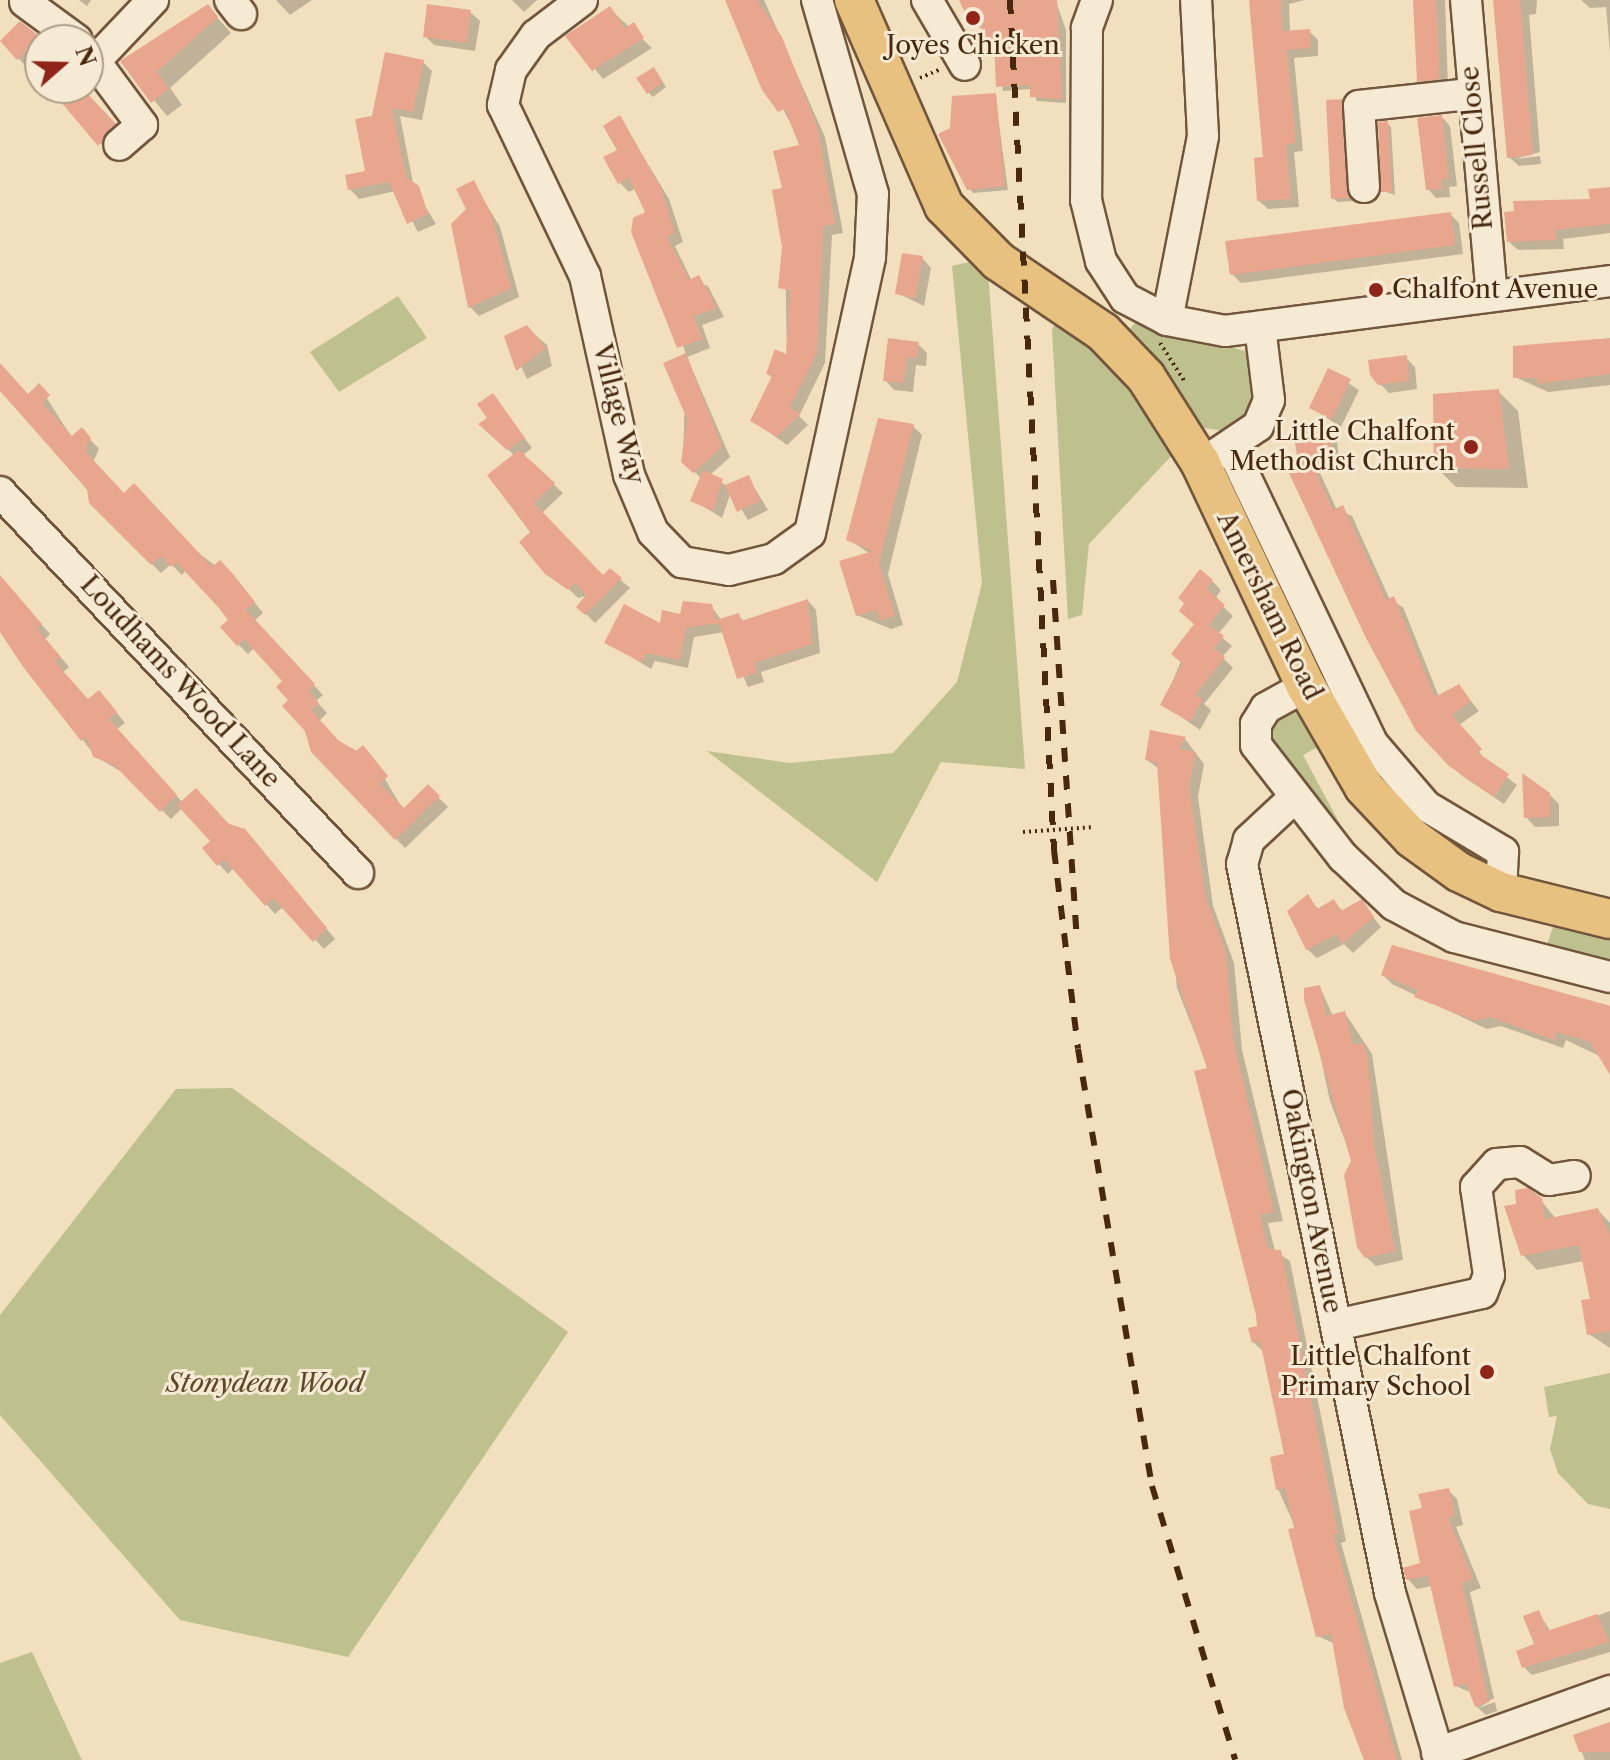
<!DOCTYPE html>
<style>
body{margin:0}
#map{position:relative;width:1610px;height:1760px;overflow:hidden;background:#f1dfbe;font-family:"Libre Caslon Text",serif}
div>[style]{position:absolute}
.green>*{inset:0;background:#bec18e}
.shadow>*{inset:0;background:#0003}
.building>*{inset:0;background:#e8a68f}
.path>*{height:4px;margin-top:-2px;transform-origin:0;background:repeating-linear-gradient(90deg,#482910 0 2px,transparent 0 6px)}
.roads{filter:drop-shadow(2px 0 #72563c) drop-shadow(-2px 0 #72563c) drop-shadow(0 2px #72563c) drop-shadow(0 -2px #72563c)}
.minor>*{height:30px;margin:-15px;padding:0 15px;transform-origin:15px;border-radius:15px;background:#f6ead5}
.major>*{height:38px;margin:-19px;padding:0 19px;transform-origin:19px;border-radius:19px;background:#e8c07f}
.rail>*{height:6px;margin-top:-3px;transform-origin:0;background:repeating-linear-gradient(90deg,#482910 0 14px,transparent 0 28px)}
.path-bridge>*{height:4px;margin-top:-2px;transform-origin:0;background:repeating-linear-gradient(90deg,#482910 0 2px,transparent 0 6px)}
.dots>*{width:22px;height:22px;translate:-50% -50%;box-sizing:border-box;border:4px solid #f6ead5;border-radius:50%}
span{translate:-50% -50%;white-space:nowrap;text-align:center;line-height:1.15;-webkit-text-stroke:6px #f6ead5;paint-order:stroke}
.poi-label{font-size:26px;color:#482910}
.left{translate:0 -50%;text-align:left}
.right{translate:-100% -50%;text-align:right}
.street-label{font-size:26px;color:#482910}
.park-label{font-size:26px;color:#604729;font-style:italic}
.north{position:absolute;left:24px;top:24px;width:80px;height:80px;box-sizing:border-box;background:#f6ead5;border:2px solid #b09d86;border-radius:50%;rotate:70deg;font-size:22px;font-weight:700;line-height:32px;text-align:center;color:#482910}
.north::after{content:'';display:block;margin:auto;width:28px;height:36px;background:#8f2418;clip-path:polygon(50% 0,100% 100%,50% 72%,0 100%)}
</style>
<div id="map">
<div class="green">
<div style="clip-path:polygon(987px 258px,1025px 769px,941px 762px,877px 882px,707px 751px,790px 763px,893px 753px,957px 682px,982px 583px,952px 266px)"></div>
<div style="clip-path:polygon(398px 296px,427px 338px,339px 392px,310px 352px)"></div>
<div style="clip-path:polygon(1058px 317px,1124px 373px,1174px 453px,1089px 544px,1082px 615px,1068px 619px,1052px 330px)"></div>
<div style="clip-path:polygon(1136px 322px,1249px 352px,1258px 385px,1248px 422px,1232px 432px,1197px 427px,1125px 334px)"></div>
<div style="clip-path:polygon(1295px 703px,1308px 714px,1318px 747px,1303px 755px,1347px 837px,1268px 736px,1268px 718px)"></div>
<div style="clip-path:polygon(1555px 921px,1610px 930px,1610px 967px,1545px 951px)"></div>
<div style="clip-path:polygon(232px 1088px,568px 1332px,348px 1657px,180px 1620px,0 1415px,0 1315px,176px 1089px)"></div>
<div style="clip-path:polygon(1610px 1373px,1610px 1509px,1588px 1504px,1558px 1473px,1550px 1449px,1557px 1416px,1549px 1417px,1544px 1387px)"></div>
<div style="clip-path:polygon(32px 1652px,80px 1756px,82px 1760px,0 1760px,0 1663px)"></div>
</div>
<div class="shadow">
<div style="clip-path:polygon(79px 0,91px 0,87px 6px)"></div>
<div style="clip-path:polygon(276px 0,312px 0,290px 15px)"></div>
<div style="clip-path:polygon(512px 0,537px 0,524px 12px)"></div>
<div style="clip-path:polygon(727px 0,764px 0,825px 137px,843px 233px,832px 235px,825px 363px,799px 416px,808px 425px,787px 445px,752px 420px,773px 379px,768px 373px,787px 357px,784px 190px,802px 146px)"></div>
<div style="clip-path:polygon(961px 0,1056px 2px,1066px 30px,1066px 103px,1037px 101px,1032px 89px,1003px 91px,997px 48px,985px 44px,984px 29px,973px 26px)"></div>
<div style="clip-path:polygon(1253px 0,1305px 0,1289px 4px,1290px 33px,1309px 31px,1318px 40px,1318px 56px,1294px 58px,1303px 151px,1294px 152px,1299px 207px,1268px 209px,1259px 201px,1265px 159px)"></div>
<div style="clip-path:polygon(1416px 0,1445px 0,1448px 87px,1428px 89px,1419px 81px)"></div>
<div style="clip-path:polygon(1499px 0,1537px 0,1536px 14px,1529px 15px,1540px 152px,1515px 159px,1540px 156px,1541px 164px,1519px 166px,1509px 157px)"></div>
<div style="clip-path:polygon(1581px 0,1610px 0,1610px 52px,1606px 7px,1590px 8px)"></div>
<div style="clip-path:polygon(208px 7px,231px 33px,170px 88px,182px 105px,167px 116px,123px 62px)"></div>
<div style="clip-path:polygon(610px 9px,652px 48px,603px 79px,568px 36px)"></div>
<div style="clip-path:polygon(470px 12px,480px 21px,475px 51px,434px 45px,425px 36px)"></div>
<div style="clip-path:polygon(20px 23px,40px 40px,40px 56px,28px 68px,2px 42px)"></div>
<div style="clip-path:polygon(423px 62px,432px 71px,422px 120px,400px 116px,414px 188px,436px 224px,418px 232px,396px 191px,359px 199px,350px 189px,367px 173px,374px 118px)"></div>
<div style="clip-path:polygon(657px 74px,666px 87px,653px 97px,649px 93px)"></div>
<div style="clip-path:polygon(80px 89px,124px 134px,109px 153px,64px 103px)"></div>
<div style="clip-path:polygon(995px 95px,1008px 190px,973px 193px,969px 188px)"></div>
<div style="clip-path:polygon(1342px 101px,1353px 201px,1338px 202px,1333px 198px)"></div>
<div style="clip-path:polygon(1442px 117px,1450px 126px,1457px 186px,1449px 187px,1450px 197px,1436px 198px,1428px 189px)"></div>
<div style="clip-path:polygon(620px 118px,669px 199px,683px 242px,675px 246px,692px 281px,708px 286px,724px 317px,702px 325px,710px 348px,687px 357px,730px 457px,710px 475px,727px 486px,748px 477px,768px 510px,748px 520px,731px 492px,722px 518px,693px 500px,702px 479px,683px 461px,686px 355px,647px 213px,636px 188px,629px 192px,620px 183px)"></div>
<div style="clip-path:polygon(1387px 123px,1391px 127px,1395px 195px,1383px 191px)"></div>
<div style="clip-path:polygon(473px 182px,500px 227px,519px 297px,479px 316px,470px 307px,454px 225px,469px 210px)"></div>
<div style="clip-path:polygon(1610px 189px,1610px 233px,1563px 239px,1564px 249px,1518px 250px,1508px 241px)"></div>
<div style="clip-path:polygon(1450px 214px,1459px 223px,1463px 254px,1241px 283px,1232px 274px)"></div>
<div style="clip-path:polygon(922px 258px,931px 268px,924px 306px,897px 293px)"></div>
<div style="clip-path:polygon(526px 327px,547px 345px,552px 366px,527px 379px,507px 337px)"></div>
<div style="clip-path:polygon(1610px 338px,1610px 385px,1548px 392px,1515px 377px,1515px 348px)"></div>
<div style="clip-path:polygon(918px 344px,927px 353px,926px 366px,916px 365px,913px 392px,894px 390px,885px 380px)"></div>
<div style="clip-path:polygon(1406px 358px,1415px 367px,1417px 389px,1389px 393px,1379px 383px)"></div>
<div style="clip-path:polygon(0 370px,28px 396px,39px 386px,72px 438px,81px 430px,99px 449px,93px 462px,124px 496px,242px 586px,263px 613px,254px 621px,323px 695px,316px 701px,327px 713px,319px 721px,339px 743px,372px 757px,404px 811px,428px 787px,448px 807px,405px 848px,313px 751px,285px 681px,254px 648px,248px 654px,238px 644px,231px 620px,186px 570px,182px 575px,171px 564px,161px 573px,152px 564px,0 390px)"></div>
<div style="clip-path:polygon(1329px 371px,1359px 390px,1341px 427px,1311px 408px)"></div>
<div style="clip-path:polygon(1498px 391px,1518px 411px,1528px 488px,1456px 487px,1436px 467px)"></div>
<div style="clip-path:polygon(493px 395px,532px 448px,522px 456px,563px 493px,542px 513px,604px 578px,610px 571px,630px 588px,595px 623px,579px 607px,589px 595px,578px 598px,522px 542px,532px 532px,515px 456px,490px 433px)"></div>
<div style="clip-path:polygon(913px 426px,922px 435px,888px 574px,903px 625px,891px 629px,857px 615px,870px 554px,848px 539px)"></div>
<div style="clip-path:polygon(1293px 431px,1327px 432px,1337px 442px,1339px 460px,1320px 473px,1337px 510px,1352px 516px,1390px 600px,1403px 607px,1439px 697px,1459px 686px,1479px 711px,1459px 725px,1487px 762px,1517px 785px,1504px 804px,1461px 775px,1418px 730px,1300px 473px)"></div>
<div style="clip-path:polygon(0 579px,50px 634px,45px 639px,69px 667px,63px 672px,88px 701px,108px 702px,125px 723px,117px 729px,183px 803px,254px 841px,335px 939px,324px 949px,284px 906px,275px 914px,234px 868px,228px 874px,219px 864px,205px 848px,213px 841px,182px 808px,171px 819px,125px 774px,95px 756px,0 630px)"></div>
<div style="clip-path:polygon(1212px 581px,1221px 590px,1215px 599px,1233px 616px,1218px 634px,1232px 646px,1222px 657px,1233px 668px,1204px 704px,1211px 710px,1200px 730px,1163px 704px,1196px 625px,1181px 610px)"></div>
<div style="clip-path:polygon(808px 601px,816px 610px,820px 653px,761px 672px,764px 682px,748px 687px,724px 632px,694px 637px,688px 668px,655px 661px,651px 669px,607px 642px,711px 606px,722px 621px,738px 615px,745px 622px)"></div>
<div style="clip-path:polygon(1152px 732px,1185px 739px,1204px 764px,1198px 797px,1213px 906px,1234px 963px,1242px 1050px,1283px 1221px,1268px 1223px,1275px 1251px,1290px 1261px,1346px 1541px,1341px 1543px,1402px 1760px,1364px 1760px,1335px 1644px,1318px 1636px,1296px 1529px,1278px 1489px,1286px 1456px,1263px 1351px,1253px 1342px,1260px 1328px,1209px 1070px,1177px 988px,1159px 769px,1147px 760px)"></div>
<div style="clip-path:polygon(1549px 794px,1559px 804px,1559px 826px,1535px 827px,1526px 817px)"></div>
<div style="clip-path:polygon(1308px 897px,1319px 910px,1334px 902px,1344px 912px,1361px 902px,1381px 927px,1353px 953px,1344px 944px,1317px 958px,1307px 949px)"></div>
<div style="clip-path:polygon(1393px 948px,1610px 1006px,1610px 1061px,1566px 1040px,1563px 1048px,1501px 1026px,1487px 1029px,1392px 984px,1383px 975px)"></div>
<div style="clip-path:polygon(1320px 987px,1333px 1016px,1345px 1013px,1372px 1054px,1403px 1260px,1376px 1266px,1366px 1257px,1353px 1162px,1330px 1101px,1306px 989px)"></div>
<div style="clip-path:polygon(1540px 1199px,1556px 1219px,1598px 1210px,1610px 1223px,1610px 1348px,1589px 1334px,1593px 1300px,1584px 1261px,1537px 1270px,1523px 1255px)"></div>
<div style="clip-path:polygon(1448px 1490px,1457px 1499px,1463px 1525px,1456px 1527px,1481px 1588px,1470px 1592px,1494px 1698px,1479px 1708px,1495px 1702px,1497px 1711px,1486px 1715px,1476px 1706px,1472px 1693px,1456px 1686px,1432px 1586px,1417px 1589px,1408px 1579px,1422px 1565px,1424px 1509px)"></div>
<div style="clip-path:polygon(1610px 1611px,1610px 1652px,1532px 1675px,1524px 1667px,1537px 1645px,1538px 1612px,1551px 1632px)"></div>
<div style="clip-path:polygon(1610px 1727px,1610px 1760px,1585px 1760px,1575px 1736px)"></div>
</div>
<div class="building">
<div style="clip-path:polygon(725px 0,757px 0,782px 37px,817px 126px,835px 224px,823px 226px,817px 353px,790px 407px,800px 414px,777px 437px,750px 421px,772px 376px,766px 374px,775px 349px,786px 354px,790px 290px,778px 288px,782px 247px,772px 190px,782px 188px,773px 151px,799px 145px,785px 109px,778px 112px,762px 90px)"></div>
<div style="clip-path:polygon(959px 0,1057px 0,1062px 99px,1030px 97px,1030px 85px,996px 87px,994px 43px,983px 45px,981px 23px,972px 28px)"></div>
<div style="clip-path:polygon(1249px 0,1281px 0,1282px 31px,1310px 29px,1311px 48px,1287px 50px,1296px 143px,1286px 144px,1291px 199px,1257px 201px,1254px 158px,1263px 157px)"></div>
<div style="clip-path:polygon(1413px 0,1436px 0,1440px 79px,1417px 82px)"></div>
<div style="clip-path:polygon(1493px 0,1520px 0,1533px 155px,1507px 158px)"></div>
<div style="clip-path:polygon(208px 4px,218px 17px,157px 72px,169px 89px,151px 103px,120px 61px)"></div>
<div style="clip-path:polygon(427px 4px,471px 10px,467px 43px,423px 37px)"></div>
<div style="clip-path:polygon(610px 6px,625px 28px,634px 22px,644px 38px,592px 71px,565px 36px)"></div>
<div style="clip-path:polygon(20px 21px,40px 37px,17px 60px,0 41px)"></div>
<div style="clip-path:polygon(385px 52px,424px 60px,413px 112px,392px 108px,406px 177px,419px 186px,428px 214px,407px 224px,389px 182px,348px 190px,345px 175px,365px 171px,355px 119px,372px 116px)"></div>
<div style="clip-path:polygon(654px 67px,663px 82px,647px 94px,636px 78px)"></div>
<div style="clip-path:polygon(82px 88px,116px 124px,98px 146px,61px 102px)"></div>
<div style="clip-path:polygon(996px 93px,1005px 186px,967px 190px,938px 134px,950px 128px,952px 96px)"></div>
<div style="clip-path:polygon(1342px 99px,1350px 198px,1331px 199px,1326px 100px)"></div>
<div style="clip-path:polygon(620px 115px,661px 188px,675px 233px,667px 237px,689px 280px,699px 275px,717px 308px,694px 316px,703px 339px,677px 348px,631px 232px,633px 218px,645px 212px,629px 178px,618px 184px,603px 157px,617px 150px,603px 126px)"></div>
<div style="clip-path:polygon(1442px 115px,1449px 179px,1442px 179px,1442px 189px,1426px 190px,1417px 118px)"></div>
<div style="clip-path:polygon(1388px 121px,1392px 192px,1381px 192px,1378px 122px)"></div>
<div style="clip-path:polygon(474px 180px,492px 216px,511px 288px,468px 308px,451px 224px,466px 209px,456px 189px)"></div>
<div style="clip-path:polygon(1610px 187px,1610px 224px,1555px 230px,1556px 240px,1507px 242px,1504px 212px,1514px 211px,1513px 201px,1590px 199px,1588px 189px)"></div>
<div style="clip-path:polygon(1451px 212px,1455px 245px,1230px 275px,1225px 241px)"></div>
<div style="clip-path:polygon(902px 253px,923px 256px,915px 298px,895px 294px)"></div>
<div style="clip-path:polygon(527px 325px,546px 348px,516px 371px,504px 336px)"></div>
<div style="clip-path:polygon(888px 338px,919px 342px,917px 358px,907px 357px,904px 383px,883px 381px)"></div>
<div style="clip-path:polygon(1599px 339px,1610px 339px,1610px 374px,1537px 384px,1537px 378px,1513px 378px,1513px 346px)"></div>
<div style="clip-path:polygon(686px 353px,722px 447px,693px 473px,681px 462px,687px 419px,663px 363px)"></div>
<div style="clip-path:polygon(1407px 355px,1409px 381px,1378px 385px,1370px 375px,1368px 360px)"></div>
<div style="clip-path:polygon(0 363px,28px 394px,39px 383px,50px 395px,42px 403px,72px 436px,82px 427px,91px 438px,85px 451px,124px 493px,134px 483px,212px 567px,220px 560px,233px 574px,255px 602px,246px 610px,315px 684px,308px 691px,319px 703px,311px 710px,338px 740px,356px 751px,363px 745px,388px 776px,380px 784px,404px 808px,428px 784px,440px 796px,395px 840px,311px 752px,305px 731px,282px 706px,288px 700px,276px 687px,282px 681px,244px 639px,237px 646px,220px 627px,228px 620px,219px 608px,176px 562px,171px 567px,161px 556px,151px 565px,89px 503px,87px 489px,0 391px)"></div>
<div style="clip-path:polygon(1328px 368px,1351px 379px,1332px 419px,1309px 408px)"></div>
<div style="clip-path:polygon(1499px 389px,1509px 469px,1434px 468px,1433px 394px)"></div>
<div style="clip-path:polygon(493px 393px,525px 438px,507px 450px,478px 424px,487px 418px,477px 404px)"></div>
<div style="clip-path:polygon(878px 418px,914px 424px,879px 563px,895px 616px,880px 620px,877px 610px,856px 616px,839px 561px,873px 551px,846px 540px)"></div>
<div style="clip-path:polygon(1296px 428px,1298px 434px,1328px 430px,1331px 450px,1312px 463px,1333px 510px,1343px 505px,1386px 600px,1394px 596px,1435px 697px,1459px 684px,1471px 701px,1452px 715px,1482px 749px,1478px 753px,1509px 774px,1494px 797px,1449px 766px,1416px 731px,1365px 636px,1289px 473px,1298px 471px)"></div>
<div style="clip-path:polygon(519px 450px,555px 483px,534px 503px,603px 575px,610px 568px,622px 578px,585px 615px,576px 607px,586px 595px,575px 583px,568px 590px,545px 574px,519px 542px,530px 532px,487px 475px)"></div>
<div style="clip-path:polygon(703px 470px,723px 479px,713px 511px,690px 501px)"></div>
<div style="clip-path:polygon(749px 475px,760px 501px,737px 512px,725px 485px)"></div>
<div style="clip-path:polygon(1200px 569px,1213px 580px,1207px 589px,1225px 605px,1209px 625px,1224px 636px,1214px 648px,1225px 657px,1195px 695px,1203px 699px,1190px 722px,1160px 705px,1182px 663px,1171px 654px,1194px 624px,1179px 611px,1184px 603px,1178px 598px)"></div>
<div style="clip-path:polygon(0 575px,42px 624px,37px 629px,61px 657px,55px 662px,88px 699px,99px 690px,117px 712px,109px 719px,177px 795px,160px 812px,114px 765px,93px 757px,87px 737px,81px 741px,24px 668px,0 632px)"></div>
<div style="clip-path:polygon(808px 599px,812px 644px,754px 663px,757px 673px,737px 679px,719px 623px,686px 628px,680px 660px,646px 653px,641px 662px,604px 643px,624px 604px,660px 623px,662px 610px,680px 614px,683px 601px,712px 604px,716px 620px,739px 613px,741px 621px)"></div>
<div style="clip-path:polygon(1150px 730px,1186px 737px,1179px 749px,1196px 752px,1189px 786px,1205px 895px,1226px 953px,1233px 1039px,1274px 1212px,1260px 1215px,1268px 1249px,1281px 1250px,1338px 1533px,1333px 1534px,1397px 1760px,1364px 1760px,1344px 1708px,1331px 1634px,1316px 1637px,1288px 1529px,1294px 1528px,1285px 1488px,1276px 1490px,1270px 1457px,1284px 1454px,1260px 1341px,1252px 1343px,1248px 1328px,1257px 1326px,1256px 1315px,1194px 1071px,1207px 1068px,1170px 959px,1157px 762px,1145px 760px)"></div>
<div style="clip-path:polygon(1522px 773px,1550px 793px,1550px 817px,1524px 818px)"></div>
<div style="clip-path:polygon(196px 788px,229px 824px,245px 829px,327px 928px,313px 942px,273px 898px,265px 906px,224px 859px,217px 866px,202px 848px,210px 841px,177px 805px)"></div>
<div style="clip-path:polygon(1308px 894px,1317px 909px,1334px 899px,1341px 911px,1362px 899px,1374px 917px,1342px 944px,1337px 934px,1306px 950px,1287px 911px)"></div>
<div style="clip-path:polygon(1392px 945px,1610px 1006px,1610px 1075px,1590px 1042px,1557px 1032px,1554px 1040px,1490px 1017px,1476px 1021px,1414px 997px,1417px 990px,1381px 975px)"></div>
<div style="clip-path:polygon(1320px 985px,1326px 1016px,1345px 1011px,1353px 1045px,1363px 1043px,1368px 1057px,1374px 1144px,1395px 1251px,1365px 1258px,1357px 1247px,1344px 1175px,1351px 1161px,1304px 1000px,1304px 988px)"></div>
<div style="clip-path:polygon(1528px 1188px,1542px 1198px,1545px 1219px,1598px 1208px,1610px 1236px,1610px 1331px,1587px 1335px,1581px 1300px,1590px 1299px,1579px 1245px,1521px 1256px,1504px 1206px,1516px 1204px,1515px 1190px)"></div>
<div style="clip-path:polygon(1449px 1488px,1455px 1516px,1448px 1518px,1473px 1579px,1462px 1583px,1489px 1702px,1475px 1707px,1466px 1683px,1454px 1687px,1428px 1576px,1406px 1580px,1403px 1568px,1420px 1563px,1409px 1511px,1422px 1508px,1418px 1494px)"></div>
<div style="clip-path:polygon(1539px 1610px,1547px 1631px,1597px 1614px,1609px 1642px,1522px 1668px,1516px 1651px,1534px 1644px,1523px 1616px)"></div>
<div style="clip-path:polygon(1610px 1722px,1610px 1752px,1579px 1752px,1573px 1735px)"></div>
</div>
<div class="path">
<div style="left:920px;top:78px;width:23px;rotate:-23deg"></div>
<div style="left:1160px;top:343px;width:46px;rotate:57.3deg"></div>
</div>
<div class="roads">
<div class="minor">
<div style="left:230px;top:0;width:18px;rotate:52deg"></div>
<div style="left:582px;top:0;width:58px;rotate:142.7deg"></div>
<div style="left:536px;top:35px;width:43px;rotate:125.5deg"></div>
<div style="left:511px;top:70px;width:36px;rotate:103deg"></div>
<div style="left:503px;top:105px;width:190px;rotate:64.4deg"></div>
<div style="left:585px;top:276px;width:204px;rotate:77.5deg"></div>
<div style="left:629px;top:475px;width:62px;rotate:67.2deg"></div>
<div style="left:653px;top:532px;width:42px;rotate:46deg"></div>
<div style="left:682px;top:562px;width:48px;rotate:9.7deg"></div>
<div style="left:729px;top:570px;width:46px;rotate:-13.7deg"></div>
<div style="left:774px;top:559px;width:44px;rotate:-35.8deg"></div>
<div style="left:810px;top:533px;width:282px;rotate:-77.7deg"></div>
<div style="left:870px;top:257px;width:63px;rotate:-87.3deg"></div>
<div style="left:873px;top:194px;width:202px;rotate:-106.1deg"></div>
<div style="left:927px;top:0;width:75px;rotate:59.7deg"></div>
<div style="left:1097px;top:0;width:30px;rotate:110deg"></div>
<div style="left:1087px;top:28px;width:172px;rotate:90.3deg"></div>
<div style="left:1086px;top:200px;width:63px;rotate:76.2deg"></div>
<div style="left:1101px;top:261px;width:44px;rotate:57deg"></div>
<div style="left:1125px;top:298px;width:47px;rotate:27.6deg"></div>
<div style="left:1167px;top:320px;width:59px;rotate:10.7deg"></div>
<div style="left:1225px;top:331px;width:388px;rotate:-7.4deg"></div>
<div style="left:1466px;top:0;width:297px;rotate:85deg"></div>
<div style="left:25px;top:2px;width:64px;rotate:36.2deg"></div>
<div style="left:88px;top:52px;width:91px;rotate:53.5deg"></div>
<div style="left:142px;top:125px;width:30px;rotate:139deg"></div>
<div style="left:96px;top:60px;width:83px;rotate:-46.5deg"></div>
<div style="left:1364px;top:187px;width:81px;rotate:-93.5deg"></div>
<div style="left:1359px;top:106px;width:112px;rotate:-6.2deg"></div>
<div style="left:1167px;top:320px;width:187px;rotate:-78.9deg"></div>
<div style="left:1203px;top:136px;width:136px;rotate:-92.9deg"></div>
<div style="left:1231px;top:447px;width:328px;rotate:64.5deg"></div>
<div style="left:1372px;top:743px;width:83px;rotate:49.4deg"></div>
<div style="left:1426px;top:806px;width:90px;rotate:30.9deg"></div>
<div style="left:1503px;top:852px;width:40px;rotate:92.9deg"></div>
<div style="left:1215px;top:455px;width:52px;rotate:-34deg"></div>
<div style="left:1258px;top:426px;width:28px;rotate:-67deg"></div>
<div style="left:1269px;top:400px;width:74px;rotate:-97deg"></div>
<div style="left:0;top:492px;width:523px;rotate:46.78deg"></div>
<div style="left:1306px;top:686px;width:46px;rotate:151.2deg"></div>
<div style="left:1266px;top:708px;width:19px;rotate:122deg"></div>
<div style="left:1256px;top:724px;width:21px;rotate:90deg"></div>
<div style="left:1256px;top:745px;width:142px;rotate:52.2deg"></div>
<div style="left:1343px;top:857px;width:70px;rotate:43.3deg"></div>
<div style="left:1394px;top:905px;width:68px;rotate:28.1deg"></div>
<div style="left:1454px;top:937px;width:161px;rotate:14.4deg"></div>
<div style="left:1294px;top:798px;width:62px;rotate:137deg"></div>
<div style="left:1249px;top:840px;width:25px;rotate:106deg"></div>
<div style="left:1242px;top:864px;width:744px;rotate:78.52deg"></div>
<div style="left:1390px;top:1593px;width:174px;rotate:73.3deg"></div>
<div style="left:1336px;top:1325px;width:149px;rotate:-12.4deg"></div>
<div style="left:1482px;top:1293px;width:19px;rotate:-69deg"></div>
<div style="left:1489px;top:1275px;width:89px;rotate:-98.4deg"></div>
<div style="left:1476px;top:1187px;width:31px;rotate:-48deg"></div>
<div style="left:1497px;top:1164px;width:23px;rotate:-5deg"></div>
<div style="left:1520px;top:1162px;width:34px;rotate:32deg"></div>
<div style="left:1549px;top:1180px;width:26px;rotate:-9deg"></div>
<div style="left:1437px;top:1753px;width:184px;rotate:-19.7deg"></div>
</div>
<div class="major">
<div style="left:854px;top:0;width:225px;rotate:66.4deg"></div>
<div style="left:944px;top:206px;width:77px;rotate:45.5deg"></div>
<div style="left:998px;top:261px;width:127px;rotate:34.1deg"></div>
<div style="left:1103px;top:332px;width:62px;rotate:46.3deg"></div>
<div style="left:1146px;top:377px;width:101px;rotate:57.6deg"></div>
<div style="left:1200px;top:462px;width:248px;rotate:64.7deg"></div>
<div style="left:1306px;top:686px;width:116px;rotate:60.1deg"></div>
<div style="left:1364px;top:787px;width:70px;rotate:46.7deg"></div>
<div style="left:1412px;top:838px;width:58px;rotate:35.9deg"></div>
<div style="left:1459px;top:872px;width:47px;rotate:25.5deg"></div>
<div style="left:1501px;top:892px;width:112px;rotate:13.9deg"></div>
</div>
</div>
<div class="rail">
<div style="left:1010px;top:0;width:851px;rotate:87.04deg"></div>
<div style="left:1054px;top:850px;width:200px;rotate:83.1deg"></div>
<div style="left:1078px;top:1049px;width:443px;rotate:80.4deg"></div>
<div style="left:1152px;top:1486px;width:286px;rotate:73.1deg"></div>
<div style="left:1053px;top:580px;width:360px;rotate:86.2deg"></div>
</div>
<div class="path-bridge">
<div style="left:1023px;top:832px;width:72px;rotate:-4deg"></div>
</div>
<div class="dots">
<div style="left:973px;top:18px;background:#8f2418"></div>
<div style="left:1376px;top:290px;background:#8f2418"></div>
<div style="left:1471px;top:447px;background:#8f2418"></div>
<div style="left:1487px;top:1372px;background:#8f2418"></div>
</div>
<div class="poi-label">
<span style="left:973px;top:46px">Joyes Chicken</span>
<span class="left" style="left:1392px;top:290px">Chalfont Avenue</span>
<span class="right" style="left:1455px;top:447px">Little Chalfont<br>Methodist Church</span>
<span class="right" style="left:1471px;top:1372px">Little Chalfont<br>Primary School</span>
</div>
<div class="street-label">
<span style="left:1477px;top:148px;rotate:-95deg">Russell Close</span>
<span style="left:618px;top:414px;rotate:76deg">Village Way</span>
<span style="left:1269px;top:606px;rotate:64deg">Amersham Road</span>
<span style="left:180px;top:682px;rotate:47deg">Loudhams Wood Lane</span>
<span style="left:1311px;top:1201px;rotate:79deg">Oakington Avenue</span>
</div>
<div class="park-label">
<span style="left:265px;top:1384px">Stonydean Wood</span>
</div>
<div class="north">N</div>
</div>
